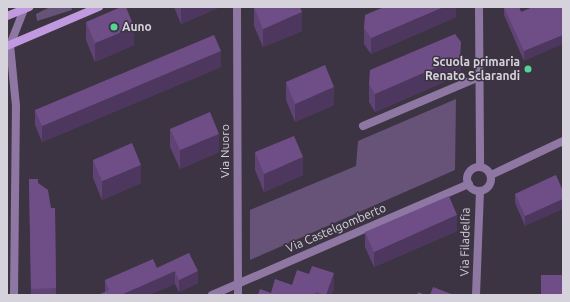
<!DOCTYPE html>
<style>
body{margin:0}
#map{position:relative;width:570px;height:302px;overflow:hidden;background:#3c3443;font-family:Ubuntu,sans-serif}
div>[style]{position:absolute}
.green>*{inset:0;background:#675378}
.street>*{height:8px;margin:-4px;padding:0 4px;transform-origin:4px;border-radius:4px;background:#8f77a3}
.street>.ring{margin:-4px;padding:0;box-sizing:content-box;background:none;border:8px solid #8f77a3;border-radius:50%}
.secondary>*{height:8px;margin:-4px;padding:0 4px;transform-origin:4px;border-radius:4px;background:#c099df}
.wall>*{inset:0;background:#5f4375}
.shaded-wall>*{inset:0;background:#4e375f}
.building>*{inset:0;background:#6f4e88}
.dots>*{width:11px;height:11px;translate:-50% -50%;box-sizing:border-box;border:2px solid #3c3443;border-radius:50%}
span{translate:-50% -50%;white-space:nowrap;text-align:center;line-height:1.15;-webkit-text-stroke:3px #3c3443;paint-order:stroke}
.poi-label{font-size:12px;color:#d6d2db;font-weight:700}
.left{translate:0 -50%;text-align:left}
.right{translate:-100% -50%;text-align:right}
.street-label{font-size:12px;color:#d6d2db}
.frame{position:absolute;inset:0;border:8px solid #d6d2db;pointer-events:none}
</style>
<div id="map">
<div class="green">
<div style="clip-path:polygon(50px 7px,71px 7px,72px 10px,37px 21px,36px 14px)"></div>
<div style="clip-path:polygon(456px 99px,455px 170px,250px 260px,250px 210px,356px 166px,358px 141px)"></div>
</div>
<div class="street">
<div style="left:237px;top:7px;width:288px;rotate:89.8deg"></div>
<div style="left:479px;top:7px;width:160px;rotate:89.6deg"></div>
<div style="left:363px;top:126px;width:126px;rotate:-22.9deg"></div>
<div class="ring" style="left:467px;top:167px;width:16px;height:16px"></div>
<div style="left:491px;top:175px;width:80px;rotate:-25.3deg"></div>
<div style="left:14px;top:295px;width:189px;rotate:-89.4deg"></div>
<div style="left:16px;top:106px;width:61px;rotate:-95.6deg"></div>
<div style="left:10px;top:45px;width:41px;rotate:-68.5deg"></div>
<div style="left:212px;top:295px;width:280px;rotate:-23.4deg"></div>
<div style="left:476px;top:295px;width:104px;rotate:-87.8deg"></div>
</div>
<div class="secondary">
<div style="left:7px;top:16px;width:24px;rotate:-22deg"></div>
<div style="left:7px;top:46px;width:100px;rotate:-23deg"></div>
</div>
<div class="wall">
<div style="clip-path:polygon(174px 7px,220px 7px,181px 24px)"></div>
<div style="clip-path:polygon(254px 7px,302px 31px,263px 47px,254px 26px)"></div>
<div style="clip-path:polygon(504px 7px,519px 7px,521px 12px,533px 7px,524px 61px,504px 15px)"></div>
<div style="clip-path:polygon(456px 17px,371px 54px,364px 44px,364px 28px)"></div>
<div style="clip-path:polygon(86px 22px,134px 45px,95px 62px,86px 40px)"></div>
<div style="clip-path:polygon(461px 60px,460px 75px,375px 112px,369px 102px,369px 84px)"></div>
<div style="clip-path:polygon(221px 67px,42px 142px,35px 125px,35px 110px)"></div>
<div style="clip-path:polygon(286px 82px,334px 105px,295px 122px,286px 100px)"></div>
<div style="clip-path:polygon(170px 129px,219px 152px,180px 169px,170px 147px)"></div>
<div style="clip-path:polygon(255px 152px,303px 175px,264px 192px,255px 170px)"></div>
<div style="clip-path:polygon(93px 160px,141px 183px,102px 200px,93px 178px)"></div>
<div style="clip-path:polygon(556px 175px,525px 226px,515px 203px,515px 194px)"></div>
<div style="clip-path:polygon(29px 179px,38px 183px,51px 208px,55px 208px,56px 295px,31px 295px)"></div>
<div style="clip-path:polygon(457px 231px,374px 267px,365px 247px,365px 232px)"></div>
<div style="clip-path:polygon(189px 253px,198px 283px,179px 292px,175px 284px,105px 292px,105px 280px,157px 268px)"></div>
<div style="clip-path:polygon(292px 285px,334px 289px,331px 295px,258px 295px,271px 293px)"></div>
</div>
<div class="shaded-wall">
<div style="clip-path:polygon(181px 7px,220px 7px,181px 24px)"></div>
<div style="clip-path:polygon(444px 7px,456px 7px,456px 17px,371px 54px,371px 38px)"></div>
<div style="clip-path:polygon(302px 12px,302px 31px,263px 47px,263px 29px)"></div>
<div style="clip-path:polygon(134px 27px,134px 45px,95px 62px,95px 43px)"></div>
<div style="clip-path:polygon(563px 35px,563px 44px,524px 61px,524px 51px)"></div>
<div style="clip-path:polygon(461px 42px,460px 75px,375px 112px,375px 94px)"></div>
<div style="clip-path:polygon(221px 51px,221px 67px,42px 142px,42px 126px)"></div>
<div style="clip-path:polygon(334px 87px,334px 105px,295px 122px,295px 104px)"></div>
<div style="clip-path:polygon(219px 134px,219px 152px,180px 169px,180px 150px)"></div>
<div style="clip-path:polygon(303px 157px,303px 175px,264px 192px,264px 174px)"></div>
<div style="clip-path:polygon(141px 165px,141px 183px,102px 200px,102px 181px)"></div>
<div style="clip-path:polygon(563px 199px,563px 209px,525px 226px,525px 216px)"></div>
<div style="clip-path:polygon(457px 215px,457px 231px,374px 267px,374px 252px)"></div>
<div style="clip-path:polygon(175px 271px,175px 284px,150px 295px,121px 295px)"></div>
<div style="clip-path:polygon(198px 271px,198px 283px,179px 292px,179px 280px)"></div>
<div style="clip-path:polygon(334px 273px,334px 289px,331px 295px,326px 295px)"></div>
</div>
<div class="building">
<div style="clip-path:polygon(121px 7px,126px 7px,134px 27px,95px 43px,86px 22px)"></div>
<div style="clip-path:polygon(254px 7px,300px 7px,302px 12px,263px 29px)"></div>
<div style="clip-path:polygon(384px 7px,444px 7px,371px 38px,364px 28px,365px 15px)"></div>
<div style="clip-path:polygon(504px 7px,519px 7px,521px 12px,533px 7px,563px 7px,563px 35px,524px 51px)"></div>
<div style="clip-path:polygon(455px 34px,461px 42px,460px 57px,375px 94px,369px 84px,370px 70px)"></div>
<div style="clip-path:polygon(214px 35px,221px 51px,42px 126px,35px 110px)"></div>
<div style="clip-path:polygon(325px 65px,334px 87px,295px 104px,286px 82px)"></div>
<div style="clip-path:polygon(210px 112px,219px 134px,180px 150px,170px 129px)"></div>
<div style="clip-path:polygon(294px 136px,303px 157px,264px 174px,255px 152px)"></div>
<div style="clip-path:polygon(132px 143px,141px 165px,102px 181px,93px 160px)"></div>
<div style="clip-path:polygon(556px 175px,563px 191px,563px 199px,525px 216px,515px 194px)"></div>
<div style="clip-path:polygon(29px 179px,38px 179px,38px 183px,48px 190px,51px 208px,55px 208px,56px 288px,31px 289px)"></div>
<div style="clip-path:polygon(449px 196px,457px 215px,374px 252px,365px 232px)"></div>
<div style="clip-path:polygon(189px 253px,198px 271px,179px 280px,175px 271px,121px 295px,98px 295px,109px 290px,105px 280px,153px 259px,157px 268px)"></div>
<div style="clip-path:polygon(312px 266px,334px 273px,326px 295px,324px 295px,316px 292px,315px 295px,258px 295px,260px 289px,271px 293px,275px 279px,292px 285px,297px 270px,309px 274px)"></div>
<div style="clip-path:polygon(541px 275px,563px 275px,563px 295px,541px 295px)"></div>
<div style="clip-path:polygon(433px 287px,454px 295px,430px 295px)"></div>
<div style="clip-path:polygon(418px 292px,426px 295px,417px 295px)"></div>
</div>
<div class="dots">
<div style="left:114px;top:27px;background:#53d396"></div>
<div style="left:528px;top:69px;background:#53d396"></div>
</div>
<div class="poi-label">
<span class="left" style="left:122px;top:27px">Auno</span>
<span class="right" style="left:520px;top:69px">Scuola primaria<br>Renato Sclarandi</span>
</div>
<div class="street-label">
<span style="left:225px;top:151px;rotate:-90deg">Via Nuoro</span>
<span style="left:336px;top:228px;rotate:-23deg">Via Castelgomberto</span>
<span style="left:465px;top:242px;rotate:-89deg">Via Filadelfia</span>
</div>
<div class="frame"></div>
</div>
